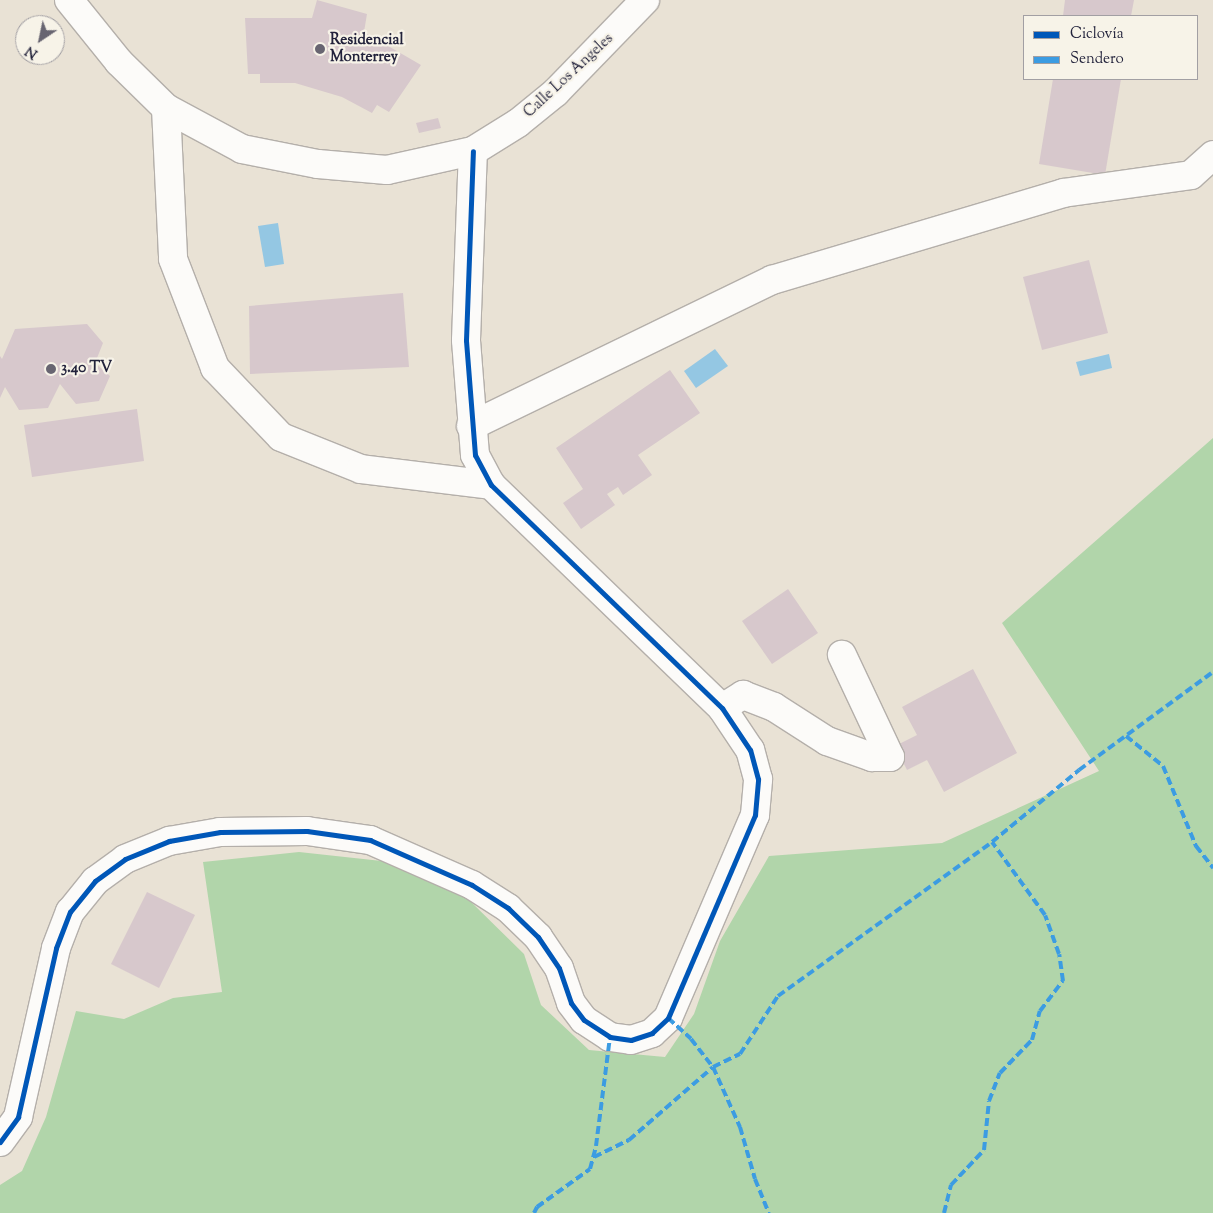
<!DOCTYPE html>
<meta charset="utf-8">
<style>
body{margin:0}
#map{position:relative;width:1213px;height:1213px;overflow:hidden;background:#e9e2d5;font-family:"Sorts Mill Goudy",serif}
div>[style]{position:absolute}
.green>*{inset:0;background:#b1d5aa}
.water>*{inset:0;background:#94c7e3}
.building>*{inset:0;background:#d7c8cc}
.roads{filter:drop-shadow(1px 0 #b4afaa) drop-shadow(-1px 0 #b4afaa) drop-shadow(0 1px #b4afaa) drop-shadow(0 -1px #b4afaa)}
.minor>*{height:28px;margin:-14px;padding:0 14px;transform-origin:14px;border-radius:14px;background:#fcfbf9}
.quiet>*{height:4px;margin-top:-2px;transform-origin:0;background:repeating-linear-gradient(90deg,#3c9ce2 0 8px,transparent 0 12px)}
.cycleway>*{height:5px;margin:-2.5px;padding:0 2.5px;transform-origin:2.5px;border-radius:2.5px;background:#0057b8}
.dots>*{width:14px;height:14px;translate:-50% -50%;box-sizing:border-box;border:2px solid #f7f3e8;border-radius:50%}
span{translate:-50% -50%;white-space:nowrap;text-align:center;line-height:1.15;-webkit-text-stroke:4.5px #f7f3e8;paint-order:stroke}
.poi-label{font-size:15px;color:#22223b;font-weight:700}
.left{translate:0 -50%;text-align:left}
.street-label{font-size:15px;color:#22223b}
.legend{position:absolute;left:1023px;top:15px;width:175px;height:65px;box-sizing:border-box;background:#f7f3e8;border:1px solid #a29fa3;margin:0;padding:6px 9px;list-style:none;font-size:15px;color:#22223b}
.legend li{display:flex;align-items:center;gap:10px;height:25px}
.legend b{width:25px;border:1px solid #a29fa3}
.north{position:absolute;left:15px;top:15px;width:50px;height:50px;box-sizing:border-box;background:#f7f3e8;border:1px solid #a29fa3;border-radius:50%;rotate:214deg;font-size:14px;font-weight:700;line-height:20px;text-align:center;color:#22223b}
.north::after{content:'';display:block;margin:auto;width:18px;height:22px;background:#686571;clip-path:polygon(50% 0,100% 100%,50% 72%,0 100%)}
</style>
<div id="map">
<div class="green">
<div style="clip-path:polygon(1213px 438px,1213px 1213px,0 1213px,0 1185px,22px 1171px,46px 1117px,76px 1011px,124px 1019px,173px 998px,222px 992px,203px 862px,299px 852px,400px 863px,467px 898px,524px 954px,541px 1005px,589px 1050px,665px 1057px,694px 1014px,720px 941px,769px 856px,942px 843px,1099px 771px,1002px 623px)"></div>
</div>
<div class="water">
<div style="clip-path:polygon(278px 223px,284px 264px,265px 267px,258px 226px)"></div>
<div style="clip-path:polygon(715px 349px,728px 366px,696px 388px,684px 371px)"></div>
<div style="clip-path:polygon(1109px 354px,1112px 368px,1080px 376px,1076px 362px)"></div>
</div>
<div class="building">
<div style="clip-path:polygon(317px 0,367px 14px,364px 32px,421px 65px,389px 112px,377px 105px,372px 113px,342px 97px,295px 83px,260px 83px,260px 74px,248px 74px,245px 18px,312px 18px)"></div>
<div style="clip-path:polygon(1065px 0,1134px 0,1131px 16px,1063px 16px)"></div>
<div style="clip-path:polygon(1053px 79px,1121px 79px,1105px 175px,1039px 164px)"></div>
<div style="clip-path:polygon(438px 118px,441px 128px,419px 133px,416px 123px)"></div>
<div style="clip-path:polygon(1089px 260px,1108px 333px,1042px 350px,1023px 277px)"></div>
<div style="clip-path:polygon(403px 293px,409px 367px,250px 374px,249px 306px)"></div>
<div style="clip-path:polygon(87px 324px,103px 343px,95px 363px,110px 376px,99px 401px,76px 404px,60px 384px,48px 408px,19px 410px,5px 387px,0 398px,0 356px,2px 359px,15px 329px)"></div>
<div style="clip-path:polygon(670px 370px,700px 413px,638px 455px,652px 475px,623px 495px,618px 487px,607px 494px,615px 505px,581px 529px,563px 503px,583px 489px,556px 448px)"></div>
<div style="clip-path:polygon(137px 409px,144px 461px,32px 477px,24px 425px)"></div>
<div style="clip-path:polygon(788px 589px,818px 633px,772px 664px,742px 621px)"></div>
<div style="clip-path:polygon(973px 669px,1017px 753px,944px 792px,927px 760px,907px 770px,895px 746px,917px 735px,902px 707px)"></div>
<div style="clip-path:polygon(147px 892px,195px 915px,159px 988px,111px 964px)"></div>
</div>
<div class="roads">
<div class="minor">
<div style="left:69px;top:0;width:80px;rotate:51.1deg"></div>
<div style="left:119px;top:62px;width:66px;rotate:44.4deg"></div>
<div style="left:166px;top:108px;width:86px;rotate:28.3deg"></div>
<div style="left:242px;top:149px;width:77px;rotate:11.2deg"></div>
<div style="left:318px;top:164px;width:69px;rotate:5deg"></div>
<div style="left:387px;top:170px;width:88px;rotate:-12.5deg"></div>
<div style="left:473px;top:151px;width:53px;rotate:-31.9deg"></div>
<div style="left:518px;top:123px;width:49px;rotate:-39.2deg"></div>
<div style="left:556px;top:92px;width:128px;rotate:-45.9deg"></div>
<div style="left:166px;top:108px;width:151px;rotate:87.3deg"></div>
<div style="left:173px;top:259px;width:117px;rotate:68.9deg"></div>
<div style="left:215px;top:368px;width:95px;rotate:46.3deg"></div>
<div style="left:281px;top:437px;width:86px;rotate:21.8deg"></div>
<div style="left:361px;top:469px;width:131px;rotate:7deg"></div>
<div style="left:471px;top:426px;width:335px;rotate:-25.9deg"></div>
<div style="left:772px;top:280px;width:304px;rotate:-16.6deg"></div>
<div style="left:1063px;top:193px;width:129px;rotate:-8deg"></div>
<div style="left:1191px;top:175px;width:30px;rotate:-42deg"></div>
<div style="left:722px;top:708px;width:25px;rotate:-32deg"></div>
<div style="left:743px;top:695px;width:33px;rotate:21deg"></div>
<div style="left:774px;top:707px;width:63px;rotate:32.7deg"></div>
<div style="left:827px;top:741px;width:48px;rotate:19.6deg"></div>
<div style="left:872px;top:757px;width:18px"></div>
<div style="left:890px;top:757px;width:113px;rotate:-115.2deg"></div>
<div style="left:0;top:1142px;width:31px;rotate:-54deg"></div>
<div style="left:18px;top:1117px;width:173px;rotate:-77.3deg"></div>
<div style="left:56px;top:948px;width:39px;rotate:-69deg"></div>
<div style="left:70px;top:912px;width:40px;rotate:-51deg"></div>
<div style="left:95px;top:881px;width:37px;rotate:-36deg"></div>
<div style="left:125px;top:859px;width:48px;rotate:-22.2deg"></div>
<div style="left:169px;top:841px;width:52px;rotate:-10deg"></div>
<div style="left:220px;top:832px;width:87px;rotate:-0.7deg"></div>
<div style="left:307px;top:831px;width:64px;rotate:8.1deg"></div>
<div style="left:370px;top:840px;width:111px;rotate:23.8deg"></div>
<div style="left:472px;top:885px;width:43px;rotate:32.6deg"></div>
<div style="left:508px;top:908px;width:42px;rotate:44deg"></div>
<div style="left:538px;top:937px;width:37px;rotate:56deg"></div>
<div style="left:559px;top:968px;width:37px;rotate:71deg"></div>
<div style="left:571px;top:1003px;width:21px;rotate:53deg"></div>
<div style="left:584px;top:1020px;width:31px;rotate:33deg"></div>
<div style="left:610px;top:1037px;width:21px;rotate:8deg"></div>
<div style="left:631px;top:1040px;width:22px;rotate:-18deg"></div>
<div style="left:652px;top:1033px;width:22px;rotate:-43deg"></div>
<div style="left:668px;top:1018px;width:221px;rotate:-66.8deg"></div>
<div style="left:755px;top:815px;width:36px;rotate:-85deg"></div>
<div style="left:758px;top:779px;width:30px;rotate:-105deg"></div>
<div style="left:750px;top:750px;width:50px;rotate:-123.7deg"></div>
<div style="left:722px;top:708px;width:321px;rotate:-136deg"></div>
<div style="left:491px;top:485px;width:34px;rotate:-118deg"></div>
<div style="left:475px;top:455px;width:115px;rotate:-94.5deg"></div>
<div style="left:466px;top:340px;width:189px;rotate:-87.9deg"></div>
</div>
</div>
<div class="quiet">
<div style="left:1126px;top:736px;width:48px;rotate:39deg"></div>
<div style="left:1163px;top:766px;width:87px;rotate:67.6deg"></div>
<div style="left:1196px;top:846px;width:28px;rotate:52deg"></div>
<div style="left:668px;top:1018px;width:31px;rotate:42deg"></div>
<div style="left:691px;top:1039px;width:36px;rotate:52deg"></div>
<div style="left:713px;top:1067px;width:66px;rotate:65.8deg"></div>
<div style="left:740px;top:1127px;width:54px;rotate:73.9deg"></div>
<div style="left:755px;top:1179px;width:37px;rotate:68deg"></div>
<div style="left:594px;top:1157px;width:39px;rotate:-26deg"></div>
<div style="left:629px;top:1140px;width:111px;rotate:-41deg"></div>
<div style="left:713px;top:1067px;width:30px;rotate:-26deg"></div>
<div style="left:740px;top:1054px;width:69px;rotate:-56.8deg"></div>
<div style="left:778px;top:996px;width:264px;rotate:-35.7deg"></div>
<div style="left:992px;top:842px;width:113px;rotate:-39.6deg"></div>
<div style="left:1079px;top:770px;width:166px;rotate:-36.2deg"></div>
<div style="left:534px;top:1213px;width:7px;rotate:-63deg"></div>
<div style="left:537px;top:1207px;width:65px;rotate:-35.6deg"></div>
<div style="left:590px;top:1169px;width:24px;rotate:-75deg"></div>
<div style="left:596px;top:1146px;width:110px;rotate:-82.7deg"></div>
<div style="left:944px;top:1213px;width:29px;rotate:-76deg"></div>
<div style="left:951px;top:1185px;width:48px;rotate:-46.7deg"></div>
<div style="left:984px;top:1150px;width:49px;rotate:-84.2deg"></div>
<div style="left:989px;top:1101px;width:30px;rotate:-69deg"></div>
<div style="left:1000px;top:1073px;width:46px;rotate:-45.9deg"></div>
<div style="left:1032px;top:1040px;width:30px;rotate:-75deg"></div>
<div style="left:1040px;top:1011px;width:38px;rotate:-53deg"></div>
<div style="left:1063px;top:981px;width:27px;rotate:-98deg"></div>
<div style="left:1059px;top:954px;width:41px;rotate:-109.7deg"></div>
<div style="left:1045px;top:915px;width:90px;rotate:-126deg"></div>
</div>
<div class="cycleway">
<div style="left:0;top:1142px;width:31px;rotate:-54deg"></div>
<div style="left:18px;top:1117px;width:173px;rotate:-77.3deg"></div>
<div style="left:56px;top:948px;width:39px;rotate:-69deg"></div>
<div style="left:70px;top:912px;width:40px;rotate:-51deg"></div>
<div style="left:95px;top:881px;width:37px;rotate:-36deg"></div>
<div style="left:125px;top:859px;width:48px;rotate:-22.2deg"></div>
<div style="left:169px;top:841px;width:52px;rotate:-10deg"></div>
<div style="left:220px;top:832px;width:87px;rotate:-0.7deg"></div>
<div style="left:307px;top:831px;width:64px;rotate:8.1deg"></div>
<div style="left:370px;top:840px;width:111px;rotate:23.8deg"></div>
<div style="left:472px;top:885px;width:43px;rotate:32.6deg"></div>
<div style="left:508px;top:908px;width:42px;rotate:44deg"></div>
<div style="left:538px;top:937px;width:37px;rotate:56deg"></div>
<div style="left:559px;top:968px;width:37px;rotate:71deg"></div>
<div style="left:571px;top:1003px;width:21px;rotate:53deg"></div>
<div style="left:584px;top:1020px;width:31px;rotate:33deg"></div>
<div style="left:610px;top:1037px;width:21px;rotate:8deg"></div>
<div style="left:631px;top:1040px;width:22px;rotate:-18deg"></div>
<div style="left:652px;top:1033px;width:22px;rotate:-43deg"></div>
<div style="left:668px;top:1018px;width:221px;rotate:-66.8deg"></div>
<div style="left:755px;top:815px;width:36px;rotate:-85deg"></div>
<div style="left:758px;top:779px;width:30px;rotate:-105deg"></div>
<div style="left:750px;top:750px;width:50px;rotate:-123.7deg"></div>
<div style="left:722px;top:708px;width:321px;rotate:-136deg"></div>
<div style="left:491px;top:485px;width:34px;rotate:-118deg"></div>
<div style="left:475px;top:455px;width:115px;rotate:-94.5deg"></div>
<div style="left:466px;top:340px;width:189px;rotate:-87.9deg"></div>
</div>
<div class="dots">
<div style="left:320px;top:49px;background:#686571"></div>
<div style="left:51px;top:369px;background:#686571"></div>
</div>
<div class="poi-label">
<span class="left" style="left:330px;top:49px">Residencial<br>Monterrey</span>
<span class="left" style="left:61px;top:369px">3.40 TV</span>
</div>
<div class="street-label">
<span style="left:569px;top:76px;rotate:-43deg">Calle Los Angeles</span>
</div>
<ul class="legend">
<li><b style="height:6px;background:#0057b8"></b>Ciclovía</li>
<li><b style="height:6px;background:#3c9ce2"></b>Sendero</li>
</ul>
<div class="north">N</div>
</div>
